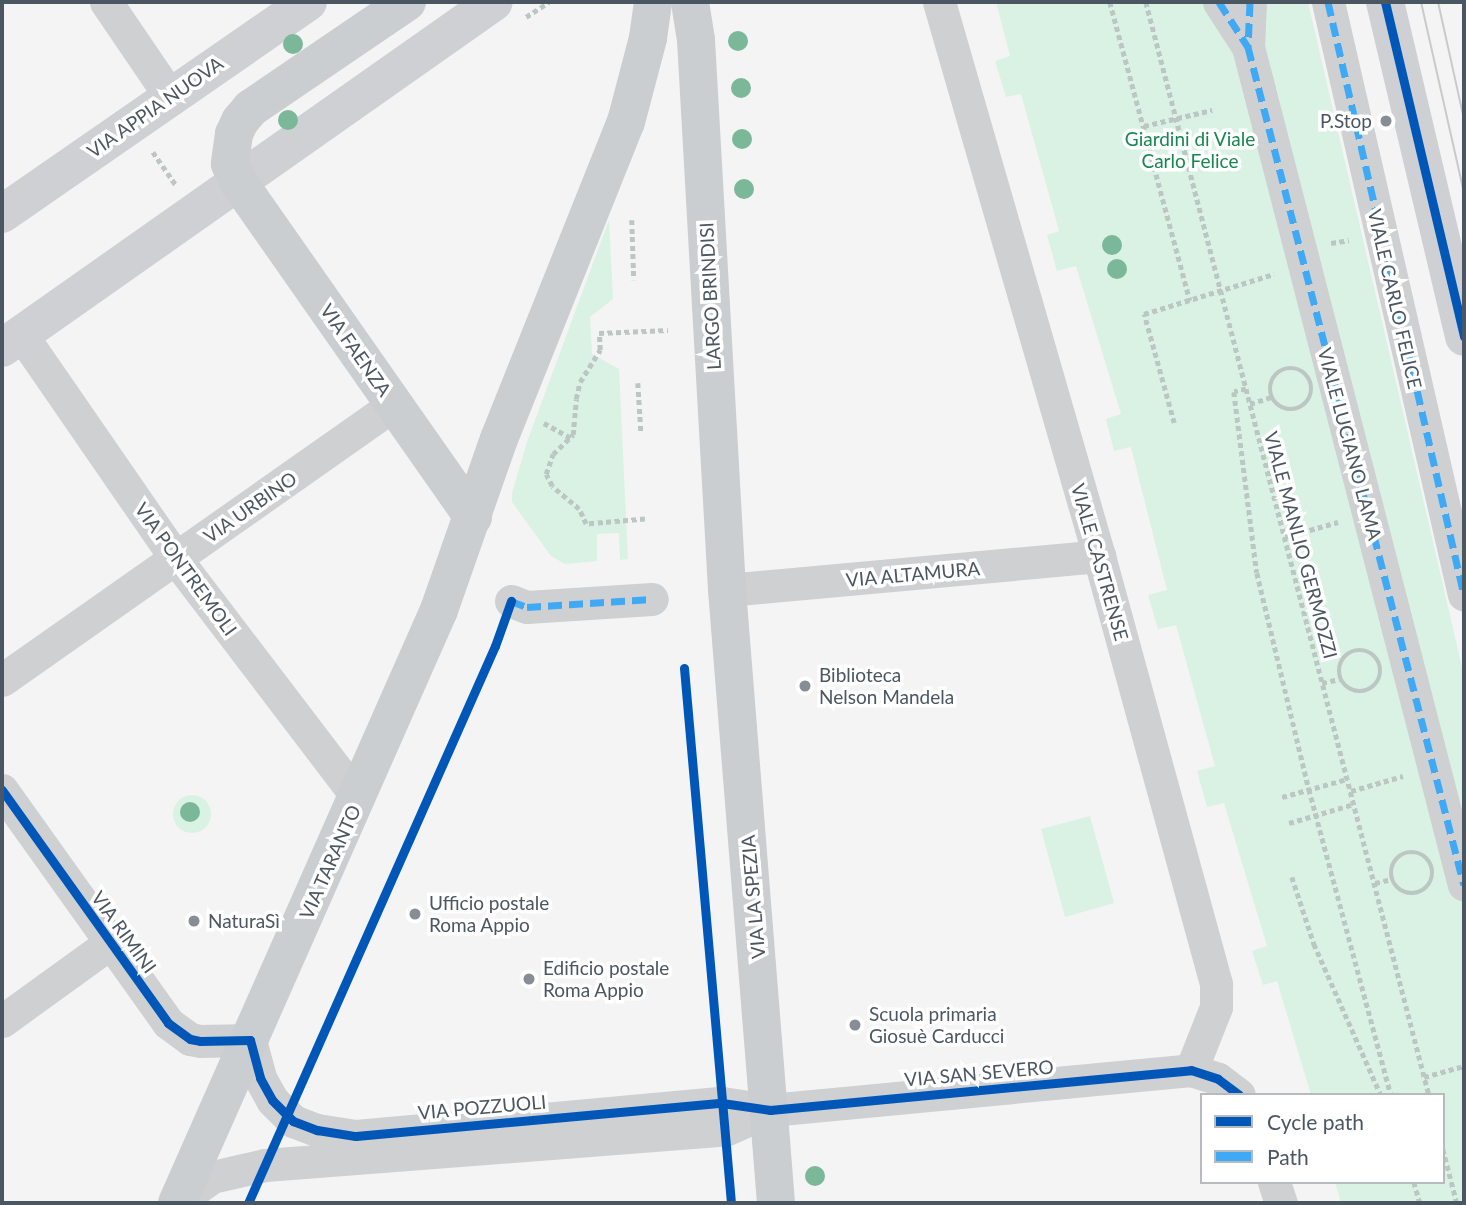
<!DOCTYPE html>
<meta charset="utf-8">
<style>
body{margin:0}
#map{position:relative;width:1466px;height:1205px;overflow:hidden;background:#f4f4f4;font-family:Lato,sans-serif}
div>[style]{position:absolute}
.green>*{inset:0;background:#d9f2e3}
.round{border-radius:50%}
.path>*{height:4.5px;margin-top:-2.25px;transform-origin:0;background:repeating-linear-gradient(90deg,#bcc7c4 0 5px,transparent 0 8.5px)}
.path>.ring{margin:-2.25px;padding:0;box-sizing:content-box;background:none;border:4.5px solid #bcc7c4;border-radius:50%}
.street>*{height:33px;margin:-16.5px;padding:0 16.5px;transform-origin:16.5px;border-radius:16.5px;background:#ced0d2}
.secondary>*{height:38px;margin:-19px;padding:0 19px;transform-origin:19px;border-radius:19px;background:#ced0d4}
.primary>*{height:38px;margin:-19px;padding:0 19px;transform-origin:19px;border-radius:19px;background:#caced1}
.tram>*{height:2px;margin:-1px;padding:0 1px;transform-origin:1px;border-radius:1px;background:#c9cacc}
.quiet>*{height:7px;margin-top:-3.5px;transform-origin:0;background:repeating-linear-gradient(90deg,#3fa9f5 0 14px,transparent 0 21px)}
.cycleway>*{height:9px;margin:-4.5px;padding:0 4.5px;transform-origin:4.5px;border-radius:4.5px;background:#0057b8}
.trees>*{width:20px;height:20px;margin:-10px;border-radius:50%;background:#7ab899}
.dots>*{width:19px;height:19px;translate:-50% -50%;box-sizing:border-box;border:4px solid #fff;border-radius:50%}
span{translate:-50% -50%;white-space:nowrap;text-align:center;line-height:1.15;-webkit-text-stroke:7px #fff;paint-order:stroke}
.street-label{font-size:19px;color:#4a5661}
.poi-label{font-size:19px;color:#4a5661}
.right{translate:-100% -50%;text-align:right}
.left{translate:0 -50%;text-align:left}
.park-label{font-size:19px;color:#17864f}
.frame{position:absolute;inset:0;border:4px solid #4a5661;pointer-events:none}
.legend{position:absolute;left:1200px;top:1093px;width:245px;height:91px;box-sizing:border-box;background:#fff;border:2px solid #b7bbc0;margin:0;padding:9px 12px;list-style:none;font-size:21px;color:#4a5661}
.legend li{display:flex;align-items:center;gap:14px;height:35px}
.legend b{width:35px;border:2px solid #b7bbc0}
</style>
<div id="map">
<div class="green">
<div style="clip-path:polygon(996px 2px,1308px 2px,1464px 676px,1464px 1203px,1341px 1203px,1335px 1182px,1443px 1182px,1443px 1095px,1311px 1095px,1277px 981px,1263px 985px,1252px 951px,1267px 946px,1224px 803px,1207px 807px,1197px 771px,1215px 766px,1176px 625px,1158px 629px,1148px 595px,1167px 590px,1131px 447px,1114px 451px,1106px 419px,1121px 414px,1076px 266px,1057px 271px,1047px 235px,1059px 231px,1021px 94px,1006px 97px,995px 61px,1010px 56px)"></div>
<div style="clip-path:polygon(609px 220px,613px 299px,590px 317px,592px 354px,619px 369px,628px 559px,620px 560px,619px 533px,597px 534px,597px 561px,565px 564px,551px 556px,512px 502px,512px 493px,527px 442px)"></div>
<div class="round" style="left:173px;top:795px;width:38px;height:38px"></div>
<div style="clip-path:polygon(1090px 816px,1114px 903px,1065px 917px,1041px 829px)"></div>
</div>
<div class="path">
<div style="left:1110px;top:2px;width:309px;rotate:75deg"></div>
<div style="left:1146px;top:2px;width:1129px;rotate:75.48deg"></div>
<div style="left:526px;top:17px;width:27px;rotate:-33deg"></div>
<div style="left:1144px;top:126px;width:70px;rotate:-13.2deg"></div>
<div style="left:153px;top:152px;width:40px;rotate:55.1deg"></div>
<div style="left:632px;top:220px;width:60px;rotate:88.1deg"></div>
<div style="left:1331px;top:243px;width:18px;rotate:-9deg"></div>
<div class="ring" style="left:1270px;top:368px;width:37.5px;height:37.5px"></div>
<div style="left:638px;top:383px;width:48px;rotate:86.4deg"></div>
<div style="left:1246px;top:389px;width:12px;rotate:166deg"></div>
<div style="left:1234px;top:392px;width:182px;rotate:82.8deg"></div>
<div style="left:1257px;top:573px;width:222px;rotate:76.5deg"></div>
<div style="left:1309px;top:789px;width:317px;rotate:75deg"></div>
<div style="left:1250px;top:404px;width:22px;rotate:-18deg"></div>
<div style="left:544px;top:423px;width:31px;rotate:29deg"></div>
<div style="left:1174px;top:423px;width:113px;rotate:-105.4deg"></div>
<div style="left:1144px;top:314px;width:136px;rotate:-17.1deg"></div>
<div style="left:645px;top:519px;width:59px;rotate:175.2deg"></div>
<div style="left:586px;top:524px;width:17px;rotate:-115deg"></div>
<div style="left:579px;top:509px;width:35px;rotate:-140deg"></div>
<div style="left:552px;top:486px;width:13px;rotate:-117deg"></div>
<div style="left:546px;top:474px;width:21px;rotate:-71deg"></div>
<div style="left:553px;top:454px;width:28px;rotate:-44deg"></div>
<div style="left:573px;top:435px;width:36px;rotate:-85deg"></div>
<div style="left:576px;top:399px;width:17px;rotate:-77deg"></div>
<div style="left:580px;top:382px;width:38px;rotate:-58deg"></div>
<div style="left:600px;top:350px;width:17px;rotate:-93deg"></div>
<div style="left:599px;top:333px;width:69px;rotate:-2.5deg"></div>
<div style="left:1285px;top:537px;width:55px;rotate:-15.8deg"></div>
<div class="ring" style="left:1339px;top:650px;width:37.5px;height:37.5px"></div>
<div style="left:1322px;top:683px;width:18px;rotate:-13deg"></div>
<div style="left:1351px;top:791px;width:54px;rotate:-16.1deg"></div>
<div style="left:1282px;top:797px;width:67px;rotate:-15.5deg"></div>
<div style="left:1289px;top:823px;width:68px;rotate:-16.3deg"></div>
<div class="ring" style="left:1391px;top:852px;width:37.5px;height:37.5px"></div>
<div style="left:1292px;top:877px;width:71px;rotate:71.8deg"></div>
<div style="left:1314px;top:944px;width:165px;rotate:66.1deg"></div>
<div style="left:1375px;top:883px;width:17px;rotate:-13deg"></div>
<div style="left:1424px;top:1077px;width:41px;rotate:-15.4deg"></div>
<div style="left:1443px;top:1149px;width:56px;rotate:75.5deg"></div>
<div style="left:1414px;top:1182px;width:22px;rotate:74deg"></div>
</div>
<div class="street">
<div style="left:106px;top:2px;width:114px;rotate:55.8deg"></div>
<div style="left:939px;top:2px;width:577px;rotate:73.89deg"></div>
<div style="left:1099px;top:556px;width:444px;rotate:74.7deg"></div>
<div style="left:1216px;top:984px;width:23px;rotate:90deg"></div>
<div style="left:1216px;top:1007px;width:68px;rotate:111.6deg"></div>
<div style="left:1219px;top:2px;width:54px;rotate:57.2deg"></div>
<div style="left:1250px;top:2px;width:45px;rotate:92.5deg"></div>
<div style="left:1248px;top:47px;width:865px;rotate:75.55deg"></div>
<div style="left:1328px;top:2px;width:608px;rotate:77.08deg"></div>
<div style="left:21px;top:334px;width:273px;rotate:55.4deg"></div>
<div style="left:176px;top:559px;width:300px;rotate:52.7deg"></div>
<div style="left:727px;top:590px;width:374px;rotate:-5.2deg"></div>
<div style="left:511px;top:601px;width:17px;rotate:21deg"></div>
<div style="left:527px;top:607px;width:125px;rotate:-3.7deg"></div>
<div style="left:2px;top:680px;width:479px;rotate:-35.1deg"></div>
<div style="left:2px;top:790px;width:286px;rotate:54.5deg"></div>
<div style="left:168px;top:1023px;width:27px;rotate:36deg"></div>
<div style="left:190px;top:1039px;width:10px;rotate:11deg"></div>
<div style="left:200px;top:1041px;width:50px;rotate:-1.1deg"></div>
<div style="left:250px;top:1040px;width:39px;rotate:75deg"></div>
<div style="left:260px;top:1078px;width:25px;rotate:61deg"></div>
<div style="left:272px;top:1100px;width:30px;rotate:45deg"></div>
<div style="left:293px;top:1121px;width:26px;rotate:21deg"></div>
<div style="left:317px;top:1130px;width:39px;rotate:9deg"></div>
<div style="left:356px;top:1136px;width:367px;rotate:-5.2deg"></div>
<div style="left:722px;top:1103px;width:49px;rotate:8.3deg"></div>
<div style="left:770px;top:1110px;width:423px;rotate:-5.4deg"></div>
<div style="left:1191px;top:1070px;width:28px;rotate:18deg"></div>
<div style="left:1218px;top:1079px;width:26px;rotate:37deg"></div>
<div style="left:2px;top:1021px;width:133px;rotate:-35.8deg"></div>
<div style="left:1274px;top:1182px;width:22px;rotate:72deg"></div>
<div style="left:177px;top:1202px;width:43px;rotate:-35.5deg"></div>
<div style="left:212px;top:1177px;width:54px;rotate:-12.8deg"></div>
<div style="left:265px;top:1165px;width:461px;rotate:-4.4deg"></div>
<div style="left:725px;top:1130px;width:49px;rotate:-24deg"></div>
</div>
<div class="secondary">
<div style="left:1385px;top:2px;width:344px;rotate:76.7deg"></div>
<div style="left:2px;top:214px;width:372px;rotate:-34.7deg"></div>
<div style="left:2px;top:348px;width:601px;rotate:-35.12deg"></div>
</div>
<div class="primary">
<div style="left:407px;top:2px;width:189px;rotate:145.8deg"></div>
<div style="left:251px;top:108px;width:17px;rotate:130deg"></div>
<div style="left:240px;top:121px;width:14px;rotate:115deg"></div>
<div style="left:234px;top:134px;width:30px;rotate:98deg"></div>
<div style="left:230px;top:164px;width:21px;rotate:65deg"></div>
<div style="left:239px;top:183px;width:408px;rotate:55deg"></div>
<div style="left:690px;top:2px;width:38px;rotate:81deg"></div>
<div style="left:696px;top:40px;width:551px;rotate:86.77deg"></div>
<div style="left:727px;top:590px;width:615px;rotate:85.43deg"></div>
<div style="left:177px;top:1203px;width:648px;rotate:-66.16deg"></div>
<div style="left:439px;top:610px;width:181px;rotate:-70.7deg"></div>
<div style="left:499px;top:439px;width:341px;rotate:-68.2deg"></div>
<div style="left:626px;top:122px;width:87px;rotate:-75.3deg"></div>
<div style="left:648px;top:38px;width:36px;rotate:-82deg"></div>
</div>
<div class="tram">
<div style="left:1421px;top:2px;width:196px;rotate:77.3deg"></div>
<div style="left:1438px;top:2px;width:120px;rotate:77.5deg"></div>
</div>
<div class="quiet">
<div style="left:1219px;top:2px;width:54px;rotate:57.2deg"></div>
<div style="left:1250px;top:2px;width:45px;rotate:92.5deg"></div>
<div style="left:1248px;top:47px;width:865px;rotate:75.55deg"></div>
<div style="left:1328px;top:2px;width:608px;rotate:77.08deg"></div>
<div style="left:511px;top:601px;width:17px;rotate:21deg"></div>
<div style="left:527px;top:607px;width:125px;rotate:-3.7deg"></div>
</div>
<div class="cycleway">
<div style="left:1385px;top:2px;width:344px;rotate:76.7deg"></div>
<div style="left:684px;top:668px;width:537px;rotate:84.98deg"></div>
<div style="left:2px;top:790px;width:286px;rotate:54.5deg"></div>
<div style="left:168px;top:1023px;width:27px;rotate:36deg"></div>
<div style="left:190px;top:1039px;width:10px;rotate:11deg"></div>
<div style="left:200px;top:1041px;width:50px;rotate:-1.1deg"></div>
<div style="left:250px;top:1040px;width:39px;rotate:75deg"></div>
<div style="left:260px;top:1078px;width:25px;rotate:61deg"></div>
<div style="left:272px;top:1100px;width:30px;rotate:45deg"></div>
<div style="left:293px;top:1121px;width:26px;rotate:21deg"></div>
<div style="left:317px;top:1130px;width:39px;rotate:9deg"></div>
<div style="left:356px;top:1136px;width:367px;rotate:-5.2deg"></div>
<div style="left:722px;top:1103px;width:49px;rotate:8.3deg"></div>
<div style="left:770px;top:1110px;width:423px;rotate:-5.4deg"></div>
<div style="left:1191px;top:1070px;width:28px;rotate:18deg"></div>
<div style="left:1218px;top:1079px;width:26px;rotate:37deg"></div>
<div style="left:248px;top:1203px;width:609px;rotate:-66.09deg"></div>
<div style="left:495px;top:646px;width:48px;rotate:-70.4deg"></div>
</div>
<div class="trees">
<div style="left:738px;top:41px"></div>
<div style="left:293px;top:44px"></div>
<div style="left:741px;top:88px"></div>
<div style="left:288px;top:120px"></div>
<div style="left:742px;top:139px"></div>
<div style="left:744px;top:189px"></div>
<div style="left:1112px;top:245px"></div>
<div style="left:1117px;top:269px"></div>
<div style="left:190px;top:812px"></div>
<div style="left:815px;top:1176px"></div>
</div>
<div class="dots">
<div style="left:1386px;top:121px;background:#868d94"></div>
<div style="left:805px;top:686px;background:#868d94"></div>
<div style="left:415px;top:914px;background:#868d94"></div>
<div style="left:194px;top:921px;background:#868d94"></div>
<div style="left:529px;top:979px;background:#868d94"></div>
<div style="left:855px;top:1025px;background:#868d94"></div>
</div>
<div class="street-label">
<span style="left:155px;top:107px;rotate:-35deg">VIA APPIA NUOVA</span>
<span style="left:710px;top:296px;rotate:-93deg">LARGO BRINDISI</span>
<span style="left:1395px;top:299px;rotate:77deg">VIALE CARLO FELICE</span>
<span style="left:356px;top:350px;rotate:55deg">VIA FAENZA</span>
<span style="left:1350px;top:444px;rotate:75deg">VIALE LUCIANO LAMA</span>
<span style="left:250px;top:507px;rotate:-35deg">VIA URBINO</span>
<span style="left:1301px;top:545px;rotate:75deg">VIALE MANLIO GERMOZZI</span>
<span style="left:1100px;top:562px;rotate:74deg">VIALE CASTRENSE</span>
<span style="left:186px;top:569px;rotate:54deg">VIA PONTREMOLI</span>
<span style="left:913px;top:574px;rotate:-5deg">VIA ALTAMURA</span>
<span style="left:330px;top:862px;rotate:-66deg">VIA TARANTO</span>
<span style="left:753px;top:897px;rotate:-95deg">VIA LA SPEZIA</span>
<span style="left:124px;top:932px;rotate:54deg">VIA RIMINI</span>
<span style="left:979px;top:1073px;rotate:-5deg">VIA SAN SEVERO</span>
<span style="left:482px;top:1107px;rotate:-5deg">VIA POZZUOLI</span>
</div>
<div class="poi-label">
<span class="right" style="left:1372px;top:121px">P.Stop</span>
<span class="left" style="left:819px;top:686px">Biblioteca<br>Nelson Mandela</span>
<span class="left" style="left:429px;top:914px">Ufficio postale<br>Roma Appio</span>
<span class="left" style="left:208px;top:921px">NaturaSì</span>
<span class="left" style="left:543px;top:979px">Edificio postale<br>Roma Appio</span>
<span class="left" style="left:869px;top:1025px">Scuola primaria<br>Giosuè Carducci</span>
</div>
<div class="park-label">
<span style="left:1190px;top:150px">Giardini di Viale<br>Carlo Felice</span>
</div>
<div class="frame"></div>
<ul class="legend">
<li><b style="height:9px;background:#0057b8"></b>Cycle path</li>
<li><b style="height:9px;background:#3fa9f5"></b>Path</li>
</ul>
</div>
